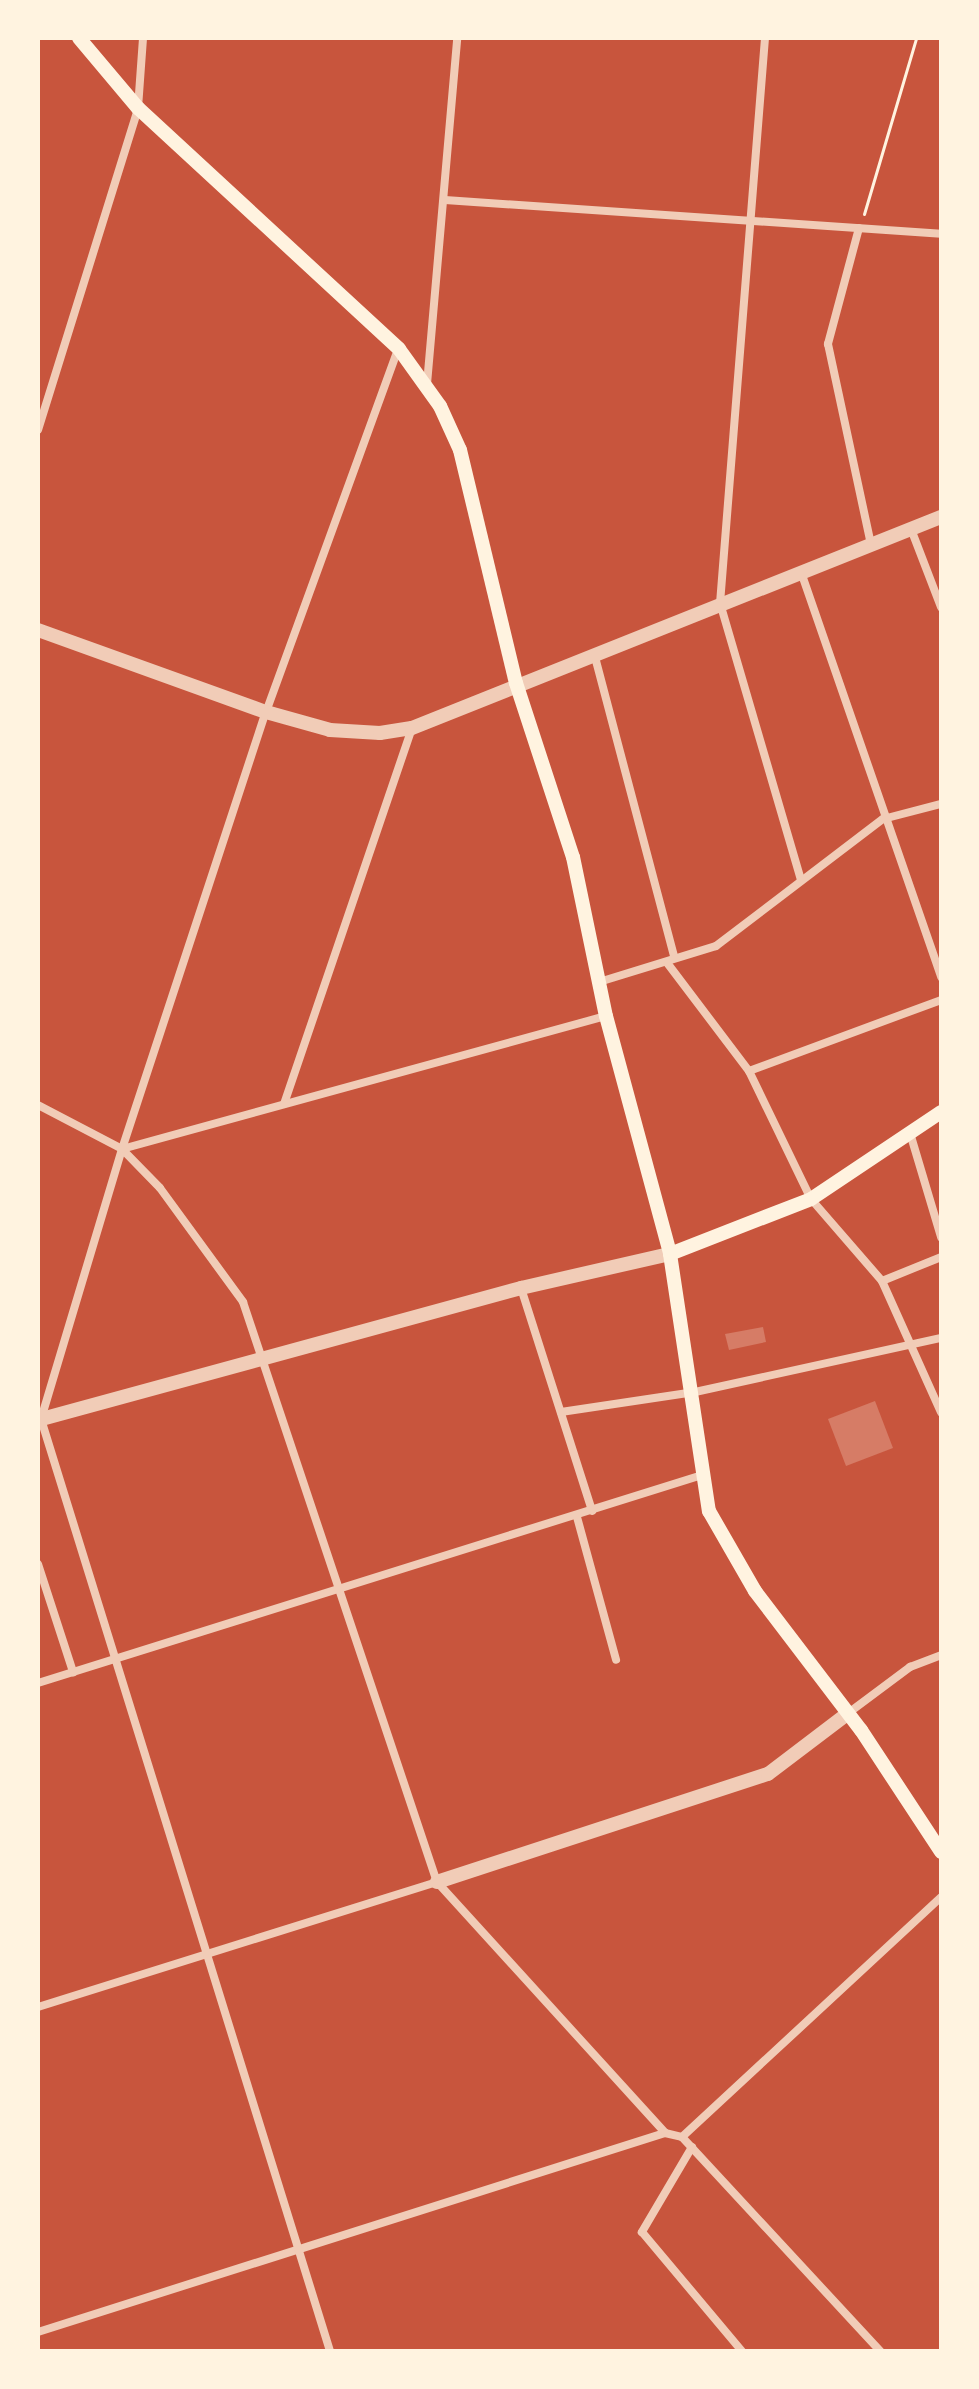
<!DOCTYPE html>
<style>
body{margin:0}
#map{position:relative;width:979px;height:2389px;overflow:hidden;background:#c8553d;font-family:"Playfair Display",serif}
div>[style]{position:absolute}
.building>*{inset:0;background:#d67c66}
.path>*{height:3px;margin:-1.5px;padding:0 1.5px;transform-origin:1.5px;border-radius:1.5px;background:#fff3e0}
.minor>*{height:8px;margin:-4px;padding:0 4px;transform-origin:4px;border-radius:4px;background:#f1ccb7}
.tertiary>*{height:14px;margin:-7px;padding:0 7px;transform-origin:7px;border-radius:7px;background:#f1ccb7}
.secondary>*{height:14px;margin:-7px;padding:0 7px;transform-origin:7px;border-radius:7px;background:#fff3e0}
span{translate:-50% -50%;white-space:nowrap;text-align:center;line-height:1.15;-webkit-text-stroke:8px #fff3e0;paint-order:stroke}
.frame{position:absolute;inset:0;border:40px solid #fff3e0;pointer-events:none}
</style>
<div id="map">
<div class="building">
<div style="clip-path:polygon(763px 1327px,766px 1342px,729px 1350px,725px 1334px)"></div>
<div style="clip-path:polygon(875px 1401px,893px 1448px,846px 1466px,828px 1419px)"></div>
</div>
<div class="path">
<div style="left:864px;top:214px;width:184px;rotate:-73.5deg"></div>
</div>
<div class="minor">
<div style="left:765px;top:38px;width:567px;rotate:94.55deg"></div>
<div style="left:720px;top:603px;width:289px;rotate:73.7deg"></div>
<div style="left:445px;top:200px;width:497px;rotate:3.9deg"></div>
<div style="left:859px;top:228px;width:120px;rotate:105deg"></div>
<div style="left:828px;top:344px;width:206px;rotate:77.9deg"></div>
<div style="left:427px;top:384px;width:347px;rotate:-85deg"></div>
<div style="left:38px;top:430px;width:337px;rotate:-72.7deg"></div>
<div style="left:138px;top:108px;width:70px;rotate:-85.9deg"></div>
<div style="left:911px;top:529px;width:84px;rotate:69deg"></div>
<div style="left:801px;top:572px;width:429px;rotate:70.9deg"></div>
<div style="left:595px;top:657px;width:310px;rotate:75.2deg"></div>
<div style="left:668px;top:964px;width:134px;rotate:52.9deg"></div>
<div style="left:749px;top:1071px;width:142px;rotate:64.2deg"></div>
<div style="left:811px;top:1199px;width:108px;rotate:49.1deg"></div>
<div style="left:882px;top:1281px;width:144px;rotate:65.8deg"></div>
<div style="left:599px;top:982px;width:122px;rotate:-17.1deg"></div>
<div style="left:716px;top:946px;width:210px;rotate:-37.3deg"></div>
<div style="left:883px;top:819px;width:60px;rotate:-14.5deg"></div>
<div style="left:749px;top:1071px;width:205px;rotate:-20.3deg"></div>
<div style="left:284px;top:1104px;width:397px;rotate:-71.2deg"></div>
<div style="left:38px;top:1105px;width:95px;rotate:27.6deg"></div>
<div style="left:122px;top:1149px;width:54px;rotate:45.7deg"></div>
<div style="left:160px;top:1188px;width:141px;rotate:53.9deg"></div>
<div style="left:243px;top:1302px;width:612px;rotate:71.51deg"></div>
<div style="left:437px;top:1882px;width:339px;rotate:47.7deg"></div>
<div style="left:910px;top:1133px;width:109px;rotate:73.4deg"></div>
<div style="left:122px;top:1149px;width:502px;rotate:-15.37deg"></div>
<div style="left:882px;top:1281px;width:64px;rotate:-22.1deg"></div>
<div style="left:521px;top:1288px;width:234px;rotate:72.3deg"></div>
<div style="left:561px;top:1412px;width:135px;rotate:-8.5deg"></div>
<div style="left:695px;top:1392px;width:252px;rotate:-12.4deg"></div>
<div style="left:577px;top:1517px;width:148px;rotate:74.7deg"></div>
<div style="left:38px;top:1564px;width:114px;rotate:72deg"></div>
<div style="left:38px;top:1683px;width:696px;rotate:-17.39deg"></div>
<div style="left:847px;top:1714px;width:79px;rotate:-36.7deg"></div>
<div style="left:910px;top:1667px;width:33px;rotate:-21deg"></div>
<div style="left:38px;top:2007px;width:418px;rotate:-17.4deg"></div>
<div style="left:682px;top:2137px;width:353px;rotate:-42.8deg"></div>
<div style="left:692px;top:2147px;width:99px;rotate:120.5deg"></div>
<div style="left:642px;top:2232px;width:155px;rotate:50deg"></div>
<div style="left:38px;top:2332px;width:658px;rotate:-17.61deg"></div>
<div style="left:665px;top:2133px;width:17px;rotate:13deg"></div>
<div style="left:682px;top:2137px;width:292px;rotate:47.2deg"></div>
<div style="left:330px;top:2351px;width:976px;rotate:-107.23deg"></div>
<div style="left:41px;top:1419px;width:282px;rotate:-73.3deg"></div>
<div style="left:122px;top:1149px;width:460px;rotate:-71.8deg"></div>
<div style="left:266px;top:712px;width:385px;rotate:-70deg"></div>
</div>
<div class="tertiary">
<div style="left:38px;top:630px;width:242px;rotate:19.8deg"></div>
<div style="left:266px;top:712px;width:66px;rotate:15.7deg"></div>
<div style="left:330px;top:730px;width:50px;rotate:3.4deg"></div>
<div style="left:380px;top:733px;width:32px;rotate:-9deg"></div>
<div style="left:412px;top:728px;width:570px;rotate:-21.75deg"></div>
<div style="left:38px;top:1420px;width:501px;rotate:-15.29deg"></div>
<div style="left:521px;top:1288px;width:153px;rotate:-12.9deg"></div>
<div style="left:437px;top:1882px;width:348px;rotate:-18.1deg"></div>
<div style="left:768px;top:1774px;width:99px;rotate:-37.2deg"></div>
</div>
<div class="secondary">
<div style="left:79px;top:38px;width:92px;rotate:49.9deg"></div>
<div style="left:138px;top:108px;width:355px;rotate:42.7deg"></div>
<div style="left:399px;top:349px;width:70px;rotate:54.3deg"></div>
<div style="left:440px;top:406px;width:48px;rotate:65.6deg"></div>
<div style="left:460px;top:450px;width:240px;rotate:76.5deg"></div>
<div style="left:516px;top:683px;width:183px;rotate:71.9deg"></div>
<div style="left:573px;top:857px;width:162px;rotate:78.3deg"></div>
<div style="left:606px;top:1016px;width:246px;rotate:74.9deg"></div>
<div style="left:670px;top:1254px;width:260px;rotate:81.4deg"></div>
<div style="left:709px;top:1511px;width:92px;rotate:60.1deg"></div>
<div style="left:755px;top:1591px;width:175px;rotate:52.7deg"></div>
<div style="left:861px;top:1730px;width:146px;rotate:56.7deg"></div>
<div style="left:670px;top:1254px;width:151px;rotate:-21.3deg"></div>
<div style="left:811px;top:1199px;width:156px;rotate:-33.8deg"></div>
</div>
<div class="frame"></div>
</div>
